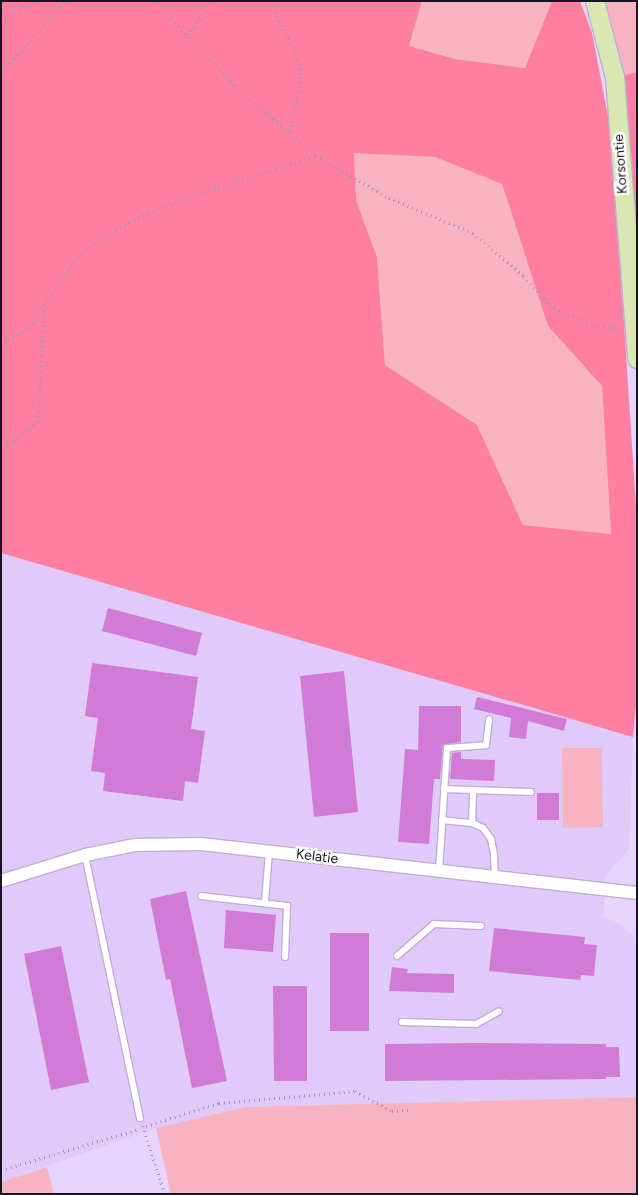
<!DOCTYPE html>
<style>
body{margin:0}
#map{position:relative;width:638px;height:1195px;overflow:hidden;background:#e6d4fd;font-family:Figtree,sans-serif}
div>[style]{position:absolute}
.built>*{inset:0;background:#dfcafa}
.green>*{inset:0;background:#f8b3c2}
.forest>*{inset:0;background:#fe7fa1}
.building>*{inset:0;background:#d17bd7}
.path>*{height:2.5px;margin-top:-1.25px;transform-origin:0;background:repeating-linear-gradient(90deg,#a394b5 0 1px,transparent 0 5px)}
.roads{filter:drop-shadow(1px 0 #beadd5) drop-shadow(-1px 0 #beadd5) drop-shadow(0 1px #beadd5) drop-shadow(0 -1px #beadd5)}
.service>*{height:6px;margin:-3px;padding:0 3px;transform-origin:3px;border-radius:3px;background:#fff}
.minor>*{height:12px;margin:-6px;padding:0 6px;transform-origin:6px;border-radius:6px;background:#fff}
.secondary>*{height:18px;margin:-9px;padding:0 9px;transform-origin:9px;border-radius:9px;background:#dbe7b2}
span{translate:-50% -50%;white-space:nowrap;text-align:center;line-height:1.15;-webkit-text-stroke:5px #fefefe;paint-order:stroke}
.street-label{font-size:14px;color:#191220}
.frame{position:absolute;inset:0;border:2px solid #191220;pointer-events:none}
</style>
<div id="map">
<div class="built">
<div style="clip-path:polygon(1px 553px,633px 737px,629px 849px,606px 875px,603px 917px,616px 922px,633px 935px,637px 949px,637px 1097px,245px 1107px,156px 1128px,1px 1182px)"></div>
</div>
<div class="green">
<div style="clip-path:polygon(422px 1px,552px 1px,525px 68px,455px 59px,409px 46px)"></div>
<div style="clip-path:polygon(601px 1px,637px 1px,637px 72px,621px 76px)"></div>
<div style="clip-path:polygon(354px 152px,435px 157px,502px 184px,548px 326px,602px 386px,611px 534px,523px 525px,477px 425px,385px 365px,377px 257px,356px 200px)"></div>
<div style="clip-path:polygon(562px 748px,602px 748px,603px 827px,563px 828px)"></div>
<div style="clip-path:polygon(637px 1097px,637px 1194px,171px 1194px,156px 1128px,245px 1107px)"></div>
<div style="clip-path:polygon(47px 1167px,54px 1194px,1px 1194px,1px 1182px)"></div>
</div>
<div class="forest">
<div style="clip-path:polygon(evenodd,1px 1px,422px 1px,409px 46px,455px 59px,525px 68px,552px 1px,580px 1px,592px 33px,608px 116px,624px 323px,637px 523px,637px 694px,633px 737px,1px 553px,1px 1px,354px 153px,435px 157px,502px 184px,548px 326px,602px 386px,611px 534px,523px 525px,477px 425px,385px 365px,377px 257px,356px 200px,354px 153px)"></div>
<div style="clip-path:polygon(637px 72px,637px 255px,630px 152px,621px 76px)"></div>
</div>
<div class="building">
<div style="clip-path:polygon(108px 608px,202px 633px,196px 656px,102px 631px)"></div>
<div style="clip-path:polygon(92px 663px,198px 677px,191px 729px,205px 731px,198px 783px,185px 781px,183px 801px,103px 791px,105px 773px,91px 771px,98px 718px,85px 716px)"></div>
<div style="clip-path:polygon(344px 671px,358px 812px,314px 817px,300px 676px)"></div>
<div style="clip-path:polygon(477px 697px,567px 719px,564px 731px,528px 721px,526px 739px,509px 737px,511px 718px,474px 709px)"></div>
<div style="clip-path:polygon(419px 706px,461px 706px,461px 742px,443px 745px,440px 779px,434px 779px,429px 844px,398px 842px,405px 749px,418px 750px)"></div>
<div style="clip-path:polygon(461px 752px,461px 759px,495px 760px,494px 781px,450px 779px,452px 753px)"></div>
<div style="clip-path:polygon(537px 793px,559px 793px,559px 820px,537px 820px)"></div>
<div style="clip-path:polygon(186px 891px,227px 1081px,192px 1088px,170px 979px,166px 980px,150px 899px)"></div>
<div style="clip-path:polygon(226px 910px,276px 915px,273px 952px,224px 948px)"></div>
<div style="clip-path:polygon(494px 928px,585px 937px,584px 944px,597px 945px,594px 976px,581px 975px,580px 980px,489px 971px)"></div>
<div style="clip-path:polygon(330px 933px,369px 933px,369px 1031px,330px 1031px)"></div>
<div style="clip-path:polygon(61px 946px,89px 1082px,51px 1090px,24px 954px)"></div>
<div style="clip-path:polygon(392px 967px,408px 969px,407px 973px,454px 974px,454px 993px,389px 991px)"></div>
<div style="clip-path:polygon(273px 986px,307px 986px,307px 1081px,274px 1081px)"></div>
<div style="clip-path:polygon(475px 1043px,606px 1044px,606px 1047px,619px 1047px,620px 1077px,606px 1077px,606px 1079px,385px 1081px,385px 1044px)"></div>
</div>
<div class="path">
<div style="left:154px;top:1px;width:117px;rotate:46.4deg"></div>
<div style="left:235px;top:86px;width:107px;rotate:40.8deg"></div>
<div style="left:316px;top:156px;width:84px;rotate:29.9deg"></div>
<div style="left:389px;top:198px;width:91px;rotate:22.6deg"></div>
<div style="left:473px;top:233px;width:67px;rotate:40.1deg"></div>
<div style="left:524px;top:276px;width:40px;rotate:49deg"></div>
<div style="left:550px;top:306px;width:47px;rotate:23.8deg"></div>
<div style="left:593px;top:325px;width:27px;rotate:8deg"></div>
<div style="left:274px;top:1px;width:15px;rotate:79deg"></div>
<div style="left:277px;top:16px;width:38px;rotate:61deg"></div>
<div style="left:295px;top:49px;width:29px;rotate:76deg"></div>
<div style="left:302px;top:77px;width:57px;rotate:102.1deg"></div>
<div style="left:1px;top:19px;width:38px;rotate:-28deg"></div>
<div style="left:187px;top:35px;width:45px;rotate:-49.5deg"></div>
<div style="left:1px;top:69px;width:16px;rotate:-38deg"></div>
<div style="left:14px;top:59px;width:77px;rotate:-49.2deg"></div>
<div style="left:1px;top:340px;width:7px"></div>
<div style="left:8px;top:340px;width:24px;rotate:-30deg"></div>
<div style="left:29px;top:328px;width:88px;rotate:-56.1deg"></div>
<div style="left:78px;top:255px;width:61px;rotate:-32.9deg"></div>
<div style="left:129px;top:222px;width:66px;rotate:-23.1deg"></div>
<div style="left:190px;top:196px;width:132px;rotate:-17.6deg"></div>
<div style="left:1px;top:448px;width:5px;rotate:-11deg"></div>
<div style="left:6px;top:447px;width:41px;rotate:-38deg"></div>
<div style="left:38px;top:422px;width:116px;rotate:-87deg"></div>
<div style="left:143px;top:1126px;width:71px;rotate:72.1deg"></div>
<div style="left:146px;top:1126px;width:77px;rotate:-17.5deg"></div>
<div style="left:219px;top:1103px;width:137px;rotate:-5deg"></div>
<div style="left:355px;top:1091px;width:42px;rotate:28.4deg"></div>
<div style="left:392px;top:1111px;width:16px;rotate:-4deg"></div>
<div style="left:1px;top:1170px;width:144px;rotate:-16.5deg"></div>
</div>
<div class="roads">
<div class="service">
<div style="left:444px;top:789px;width:87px;rotate:2deg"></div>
<div style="left:442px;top:820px;width:30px;rotate:6deg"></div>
<div style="left:472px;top:823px;width:12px;rotate:24deg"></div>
<div style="left:483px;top:828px;width:14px;rotate:54deg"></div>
<div style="left:491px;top:839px;width:15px;rotate:79deg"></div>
<div style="left:494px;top:854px;width:23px;rotate:88deg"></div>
<div style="left:472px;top:823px;width:33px;rotate:-88deg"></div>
<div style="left:85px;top:855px;width:269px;rotate:78.2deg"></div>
<div style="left:439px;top:872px;width:124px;rotate:-86.3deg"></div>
<div style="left:447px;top:748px;width:39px;rotate:-4deg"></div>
<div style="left:486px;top:745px;width:26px;rotate:-83deg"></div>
<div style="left:201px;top:896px;width:87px;rotate:6.6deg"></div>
<div style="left:287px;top:906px;width:51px;rotate:92.2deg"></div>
<div style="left:265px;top:901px;width:49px;rotate:-85.3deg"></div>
<div style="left:397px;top:956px;width:49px;rotate:-40.9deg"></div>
<div style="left:434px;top:924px;width:47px;rotate:2.4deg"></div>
<div style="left:402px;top:1022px;width:74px;rotate:1.5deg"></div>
<div style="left:476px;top:1024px;width:26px;rotate:-29deg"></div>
</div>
<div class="minor">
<div style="left:1px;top:881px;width:88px;rotate:-17.2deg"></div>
<div style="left:85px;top:855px;width:51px;rotate:-11.3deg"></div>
<div style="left:135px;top:845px;width:66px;rotate:-0.9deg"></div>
<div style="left:201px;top:844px;width:439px;rotate:6.4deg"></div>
</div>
<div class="secondary">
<div style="left:595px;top:1px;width:79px;rotate:75.3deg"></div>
<div style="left:615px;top:77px;width:283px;rotate:85.5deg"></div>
</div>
</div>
<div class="street-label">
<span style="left:621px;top:164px;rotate:-94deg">Korsontie</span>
<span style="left:317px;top:857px;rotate:7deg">Kelatie</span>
</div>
<div class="frame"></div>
</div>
